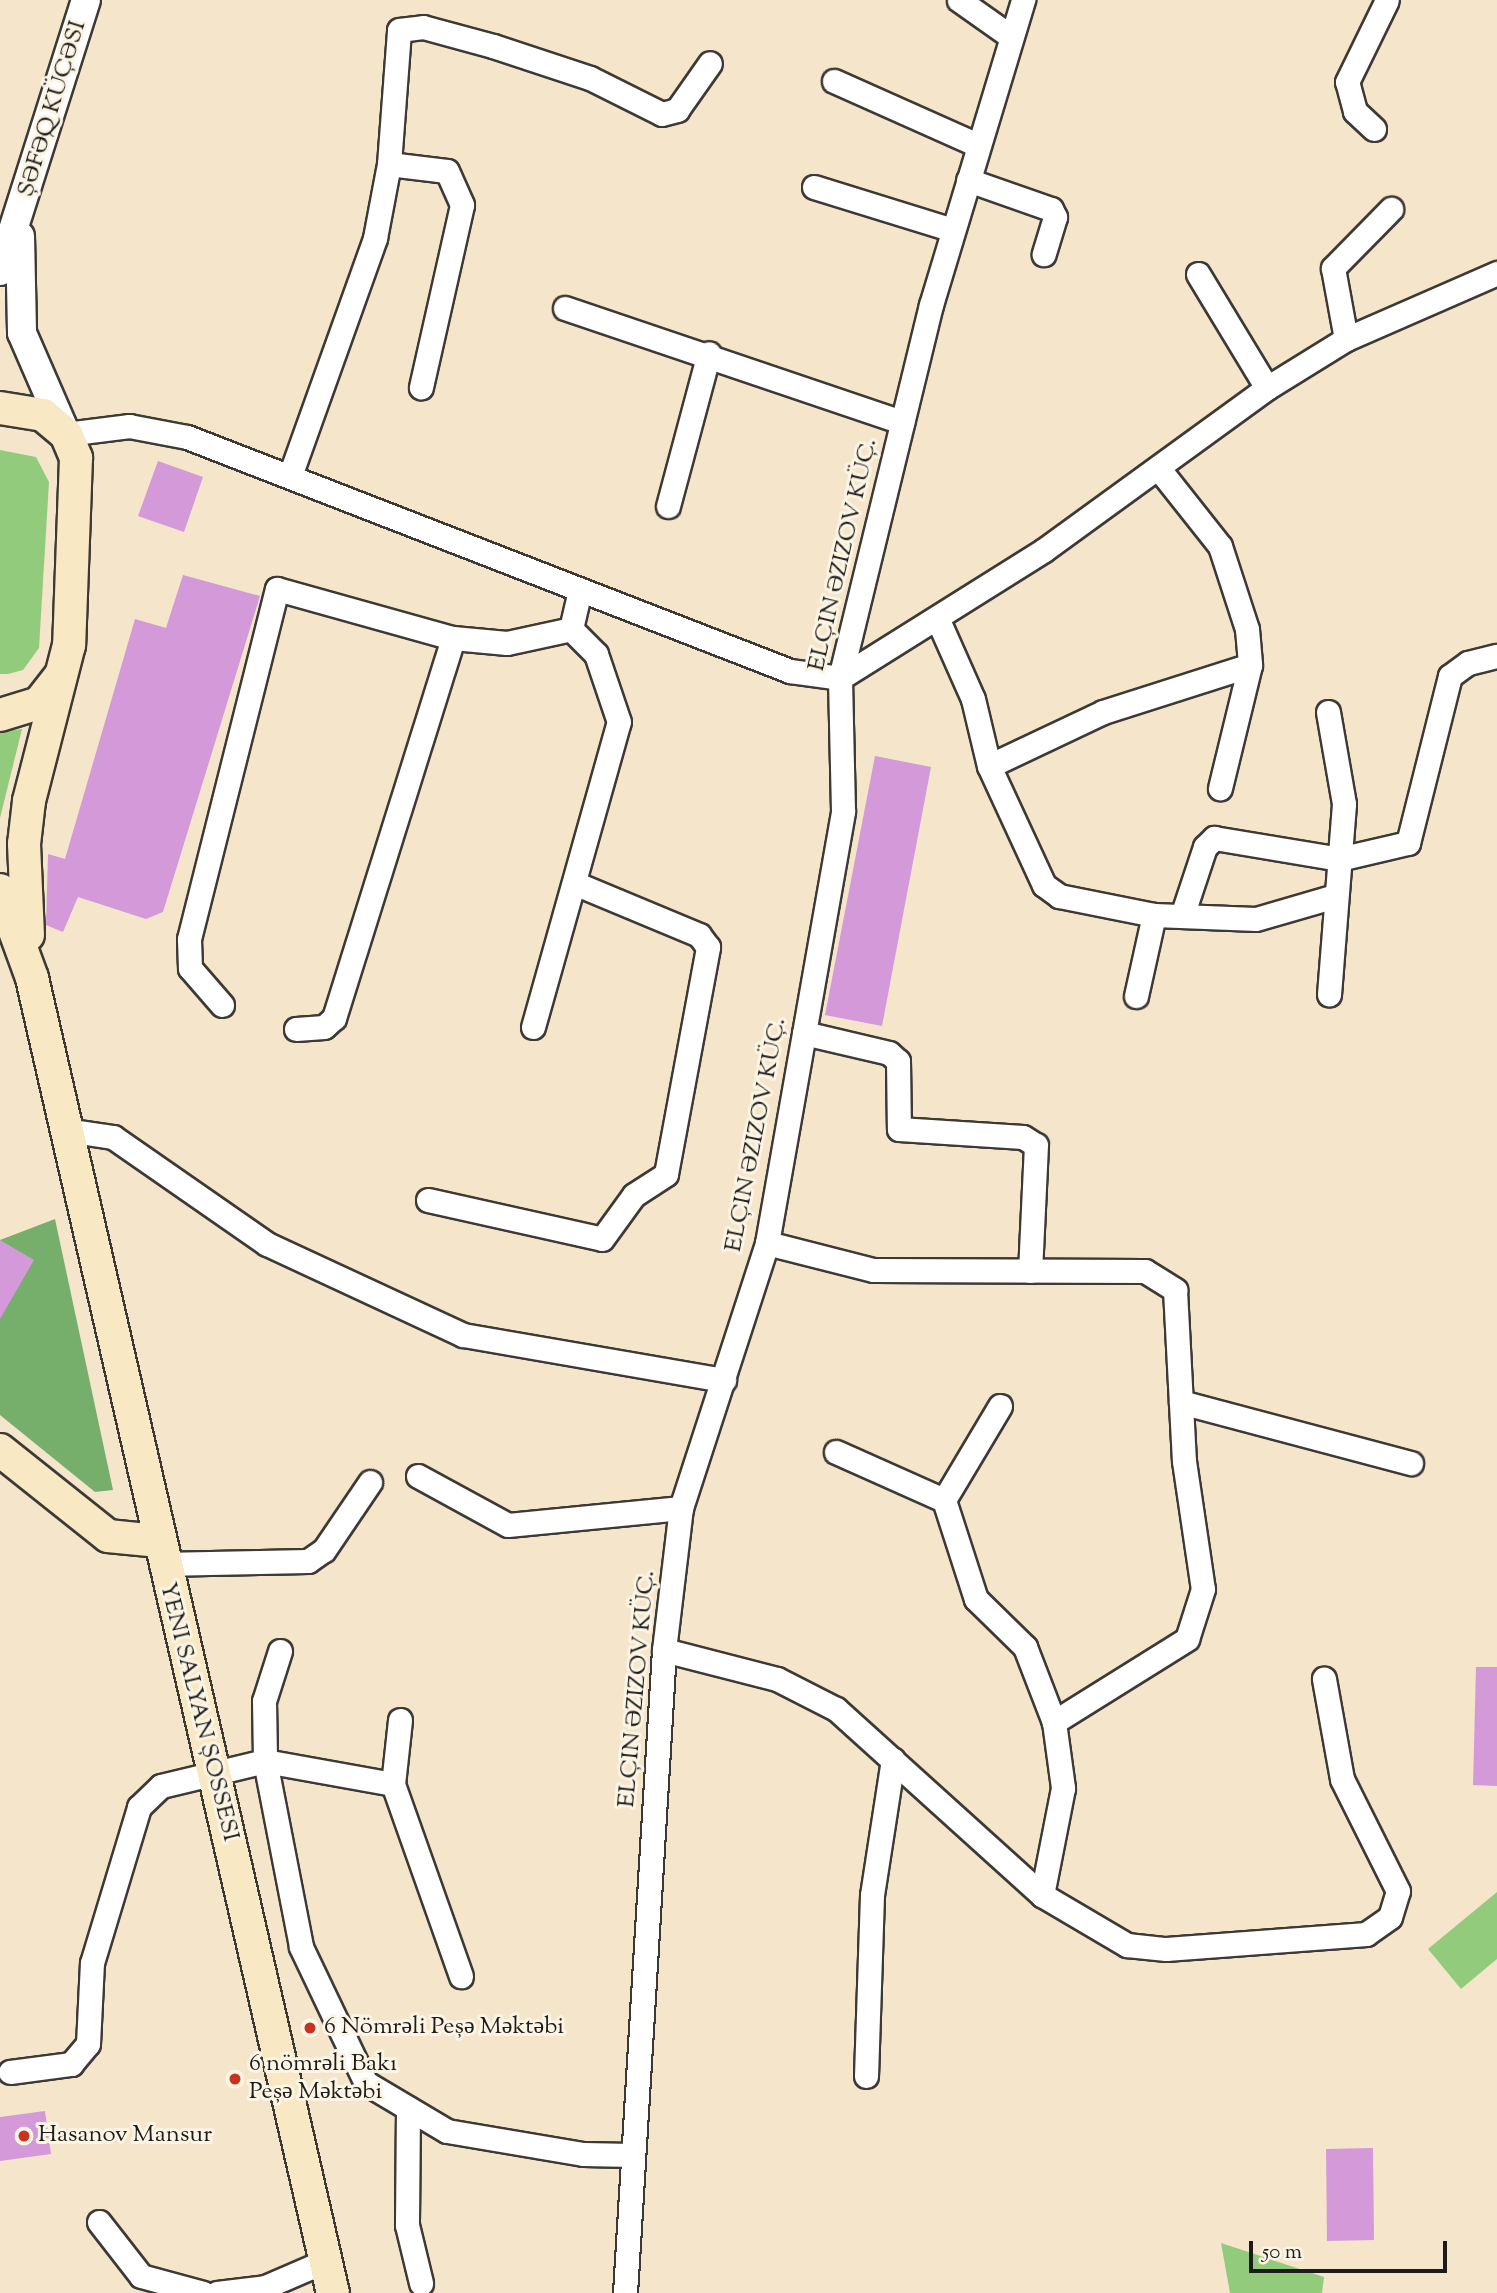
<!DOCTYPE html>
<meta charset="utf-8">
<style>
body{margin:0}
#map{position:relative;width:1497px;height:2293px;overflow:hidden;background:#f5e5cb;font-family:"Sorts Mill Goudy",serif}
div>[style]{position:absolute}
.green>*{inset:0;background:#93cb7d}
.forest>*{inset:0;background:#76af6c}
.building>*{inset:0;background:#d399d9}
.roads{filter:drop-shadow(2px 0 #3d3a36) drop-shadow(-2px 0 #3d3a36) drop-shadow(0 2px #3d3a36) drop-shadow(0 -2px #3d3a36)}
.minor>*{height:23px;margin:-11.5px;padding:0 11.5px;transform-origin:11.5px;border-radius:11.5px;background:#fff}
.tertiary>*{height:28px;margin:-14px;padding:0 14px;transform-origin:14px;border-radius:14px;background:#fff}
.secondary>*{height:32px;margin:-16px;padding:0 16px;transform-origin:16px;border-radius:16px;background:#f8e8c3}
.dots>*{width:19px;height:19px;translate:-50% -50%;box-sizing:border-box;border:4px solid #fcf5e5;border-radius:50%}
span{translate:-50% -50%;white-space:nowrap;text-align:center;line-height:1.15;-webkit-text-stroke:6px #fcf5e5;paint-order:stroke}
.street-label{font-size:24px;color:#1c1c1c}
.poi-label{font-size:24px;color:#1c1c1c}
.left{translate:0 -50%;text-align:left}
.scale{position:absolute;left:1249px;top:2241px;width:198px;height:32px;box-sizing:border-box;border:4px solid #1c1c1c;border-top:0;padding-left:9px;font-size:21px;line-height:24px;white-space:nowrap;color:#1c1c1c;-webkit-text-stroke:5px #fcf5e5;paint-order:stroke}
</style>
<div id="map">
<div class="green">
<div style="clip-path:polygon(0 450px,36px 457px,49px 482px,39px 648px,23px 670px,8px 674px,0 674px)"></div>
<div style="clip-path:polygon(22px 729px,0 818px,0 732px)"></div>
<div style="clip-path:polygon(1497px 1892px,1497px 1959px,1461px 1989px,1428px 1949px)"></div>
<div style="clip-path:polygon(1221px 2243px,1324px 2277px,1322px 2293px,1230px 2293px)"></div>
</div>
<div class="forest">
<div style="clip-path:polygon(55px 1219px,113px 1490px,95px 1492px,0 1415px,0 1240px)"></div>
</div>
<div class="building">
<div style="clip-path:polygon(158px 461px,203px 477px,184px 532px,138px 516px)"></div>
<div style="clip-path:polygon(183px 575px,260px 596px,163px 912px,146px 919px,78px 897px,63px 932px,46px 925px,48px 854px,65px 859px,135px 619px,166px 628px)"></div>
<div style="clip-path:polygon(875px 756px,931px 767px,882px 1026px,825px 1015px)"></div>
<div style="clip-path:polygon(0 1240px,34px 1260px,0 1319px)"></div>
<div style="clip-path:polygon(1476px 1667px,1497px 1667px,1497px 1786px,1473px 1785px)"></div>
<div style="clip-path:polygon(45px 2111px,51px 2154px,0 2161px,0 2117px)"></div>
<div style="clip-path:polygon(1373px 2148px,1374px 2240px,1327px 2241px,1326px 2149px)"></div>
</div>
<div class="roads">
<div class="minor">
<div style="left:959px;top:0;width:62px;rotate:35.2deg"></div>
<div style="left:834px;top:81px;width:158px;rotate:24deg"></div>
<div style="left:1374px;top:129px;width:26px;rotate:-137deg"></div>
<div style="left:1355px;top:111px;width:30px;rotate:-105deg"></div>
<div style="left:1347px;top:82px;width:91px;rotate:-64deg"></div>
<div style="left:389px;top:164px;width:58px;rotate:6.9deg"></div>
<div style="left:447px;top:171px;width:37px;rotate:66deg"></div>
<div style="left:462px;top:205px;width:187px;rotate:102.7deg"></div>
<div style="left:968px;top:180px;width:88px;rotate:19.3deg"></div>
<div style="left:1051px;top:209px;width:9px;rotate:63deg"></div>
<div style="left:1055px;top:217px;width:39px;rotate:107deg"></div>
<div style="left:814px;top:187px;width:145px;rotate:17.2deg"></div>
<div style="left:1198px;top:274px;width:133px;rotate:58.8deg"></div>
<div style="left:565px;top:308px;width:356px;rotate:18.7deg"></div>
<div style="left:1346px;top:339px;width:72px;rotate:-100.4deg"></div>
<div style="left:1333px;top:268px;width:83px;rotate:-45.5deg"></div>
<div style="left:66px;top:434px;width:64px;rotate:-7.2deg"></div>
<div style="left:129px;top:426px;width:59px;rotate:10.7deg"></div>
<div style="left:187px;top:437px;width:647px;rotate:21.21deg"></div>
<div style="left:790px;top:671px;width:50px;rotate:8deg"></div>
<div style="left:840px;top:678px;width:241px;rotate:-32.1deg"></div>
<div style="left:1044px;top:550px;width:276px;rotate:-36deg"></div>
<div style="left:1267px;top:388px;width:93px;rotate:-31.8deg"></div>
<div style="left:1346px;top:339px;width:165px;rotate:-23.6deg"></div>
<div style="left:1159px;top:469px;width:98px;rotate:51.6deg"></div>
<div style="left:1220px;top:546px;width:87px;rotate:72deg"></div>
<div style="left:1247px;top:629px;width:36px;rotate:85deg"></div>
<div style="left:1250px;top:665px;width:127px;rotate:103.7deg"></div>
<div style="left:291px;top:473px;width:250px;rotate:-70.3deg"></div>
<div style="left:375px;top:238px;width:75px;rotate:-79.3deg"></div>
<div style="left:389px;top:164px;width:134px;rotate:-85.7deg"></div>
<div style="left:399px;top:30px;width:24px;rotate:-7deg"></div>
<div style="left:423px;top:27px;width:73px;rotate:15.2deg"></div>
<div style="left:493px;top:46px;width:102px;rotate:18.3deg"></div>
<div style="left:590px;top:78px;width:80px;rotate:26.6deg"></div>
<div style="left:662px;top:114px;width:16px;rotate:-15deg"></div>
<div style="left:677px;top:110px;width:57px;rotate:-54.9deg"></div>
<div style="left:668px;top:506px;width:158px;rotate:-75deg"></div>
<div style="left:938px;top:620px;width:86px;rotate:66.1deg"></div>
<div style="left:973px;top:699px;width:69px;rotate:76.6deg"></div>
<div style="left:989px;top:766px;width:131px;rotate:65.2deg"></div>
<div style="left:1044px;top:885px;width:19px;rotate:36deg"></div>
<div style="left:1059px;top:896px;width:97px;rotate:11.3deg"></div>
<div style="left:1154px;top:915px;width:102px;rotate:2.2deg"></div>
<div style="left:1256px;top:919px;width:82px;rotate:-16.2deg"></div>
<div style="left:1328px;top:712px;width:93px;rotate:80.1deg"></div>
<div style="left:1344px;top:804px;width:191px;rotate:94.5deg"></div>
<div style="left:989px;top:766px;width:126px;rotate:-25.3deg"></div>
<div style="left:1103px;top:712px;width:154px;rotate:-17.7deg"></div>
<div style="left:1182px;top:916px;width:73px;rotate:-71.6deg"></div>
<div style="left:1205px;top:847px;width:13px;rotate:-45deg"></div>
<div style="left:1214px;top:838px;width:127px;rotate:9.5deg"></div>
<div style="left:1339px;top:859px;width:71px;rotate:-13.1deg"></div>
<div style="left:1408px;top:843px;width:172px;rotate:-75.9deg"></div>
<div style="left:1450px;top:676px;width:22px;rotate:-36deg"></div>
<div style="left:1468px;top:663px;width:30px;rotate:-14deg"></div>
<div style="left:1136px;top:996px;width:83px;rotate:-77.5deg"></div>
<div style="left:222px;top:1005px;width:49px;rotate:-130.9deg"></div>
<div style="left:190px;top:968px;width:29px;rotate:-92deg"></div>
<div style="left:189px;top:939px;width:361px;rotate:-75.9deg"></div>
<div style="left:277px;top:589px;width:183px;rotate:15.6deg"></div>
<div style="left:453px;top:638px;width:54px;rotate:5.3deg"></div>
<div style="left:507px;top:643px;width:66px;rotate:-12.3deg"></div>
<div style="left:533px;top:1027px;width:317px;rotate:-74.3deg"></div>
<div style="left:619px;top:722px;width:72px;rotate:-108.7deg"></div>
<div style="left:596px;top:654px;width:35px;rotate:-135deg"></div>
<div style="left:571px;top:629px;width:39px;rotate:-77deg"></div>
<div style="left:296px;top:1029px;width:28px;rotate:-4deg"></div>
<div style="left:324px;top:1027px;width:13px;rotate:-42deg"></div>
<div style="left:334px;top:1018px;width:398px;rotate:-72.6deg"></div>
<div style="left:804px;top:1033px;width:87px;rotate:13.2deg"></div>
<div style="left:889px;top:1053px;width:12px;rotate:42deg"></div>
<div style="left:898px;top:1061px;width:68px;rotate:89.2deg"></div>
<div style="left:899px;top:1129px;width:124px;rotate:3.7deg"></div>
<div style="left:1023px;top:1137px;width:15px;rotate:32deg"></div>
<div style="left:1036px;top:1145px;width:126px;rotate:92.7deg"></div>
<div style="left:66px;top:1130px;width:48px;rotate:8.5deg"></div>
<div style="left:113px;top:1137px;width:188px;rotate:34.8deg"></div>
<div style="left:267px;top:1244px;width:216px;rotate:24.9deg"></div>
<div style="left:463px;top:1335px;width:265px;rotate:9.8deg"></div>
<div style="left:428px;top:1200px;width:178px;rotate:12.6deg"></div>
<div style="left:602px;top:1239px;width:54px;rotate:-54deg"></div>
<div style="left:634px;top:1195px;width:38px;rotate:-33deg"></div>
<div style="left:666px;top:1174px;width:231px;rotate:-79.5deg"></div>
<div style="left:708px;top:947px;width:15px;rotate:-127deg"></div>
<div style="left:699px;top:935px;width:135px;rotate:-157.4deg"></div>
<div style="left:767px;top:1243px;width:109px;rotate:14.3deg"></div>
<div style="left:873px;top:1270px;width:272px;rotate:0.2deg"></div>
<div style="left:1145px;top:1271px;width:36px;rotate:32deg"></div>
<div style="left:1175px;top:1290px;width:171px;rotate:87deg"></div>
<div style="left:1184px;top:1461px;width:129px;rotate:81.6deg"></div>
<div style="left:1203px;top:1589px;width:52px;rotate:107.7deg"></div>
<div style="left:1187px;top:1639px;width:157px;rotate:148deg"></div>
<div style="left:1181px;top:1402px;width:238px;rotate:14.9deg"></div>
<div style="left:1000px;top:1406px;width:109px;rotate:120.8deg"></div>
<div style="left:944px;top:1500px;width:104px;rotate:72.1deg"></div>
<div style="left:976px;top:1599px;width:69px;rotate:44.4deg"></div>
<div style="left:1025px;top:1647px;width:80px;rotate:68.9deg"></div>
<div style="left:1054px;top:1722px;width:67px;rotate:82.2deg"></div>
<div style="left:1063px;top:1788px;width:109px;rotate:101.1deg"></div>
<div style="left:836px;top:1452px;width:118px;rotate:24deg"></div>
<div style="left:418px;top:1476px;width:102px;rotate:28.6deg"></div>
<div style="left:508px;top:1525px;width:174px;rotate:-5.6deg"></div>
<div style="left:161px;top:1564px;width:147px;rotate:-1.2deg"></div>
<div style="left:308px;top:1561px;width:19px;rotate:-35deg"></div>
<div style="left:324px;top:1550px;width:82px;rotate:-55.9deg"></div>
<div style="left:664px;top:1650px;width:117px;rotate:14.4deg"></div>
<div style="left:777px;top:1679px;width:66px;rotate:27deg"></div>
<div style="left:836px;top:1709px;width:278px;rotate:42.1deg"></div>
<div style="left:1042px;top:1895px;width:99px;rotate:30.5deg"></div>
<div style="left:1127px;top:1945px;width:39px;rotate:6deg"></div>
<div style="left:1166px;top:1949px;width:201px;rotate:-4.3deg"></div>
<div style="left:1366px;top:1934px;width:29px;rotate:-35deg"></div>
<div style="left:1390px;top:1917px;width:27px;rotate:-73deg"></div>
<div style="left:1398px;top:1891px;width:125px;rotate:-116.6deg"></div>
<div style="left:1342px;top:1779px;width:102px;rotate:-100.2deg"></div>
<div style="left:280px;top:1651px;width:52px;rotate:107.7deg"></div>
<div style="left:264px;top:1701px;width:60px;rotate:89deg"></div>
<div style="left:265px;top:1761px;width:189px;rotate:79deg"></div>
<div style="left:301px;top:1947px;width:151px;rotate:64.5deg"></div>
<div style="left:366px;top:2083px;width:94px;rotate:30.7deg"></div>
<div style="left:447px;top:2131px;width:138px;rotate:9.6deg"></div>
<div style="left:583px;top:2154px;width:50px;rotate:1.1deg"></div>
<div style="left:400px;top:1720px;width:64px;rotate:96.2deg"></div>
<div style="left:393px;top:1784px;width:204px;rotate:70.5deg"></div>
<div style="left:10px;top:2072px;width:62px;rotate:-7.5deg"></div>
<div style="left:71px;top:2064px;width:26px;rotate:-50deg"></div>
<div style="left:88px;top:2044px;width:81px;rotate:-87.2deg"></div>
<div style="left:92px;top:1963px;width:163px;rotate:-73.2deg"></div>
<div style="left:139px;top:1807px;width:30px;rotate:-44deg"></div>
<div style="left:161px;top:1786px;width:107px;rotate:-13.5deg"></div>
<div style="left:265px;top:1761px;width:130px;rotate:10.2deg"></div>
<div style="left:866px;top:2076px;width:181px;rotate:-88.1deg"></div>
<div style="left:872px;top:1895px;width:137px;rotate:-81.2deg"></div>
<div style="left:408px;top:2108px;width:117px;rotate:90.5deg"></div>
<div style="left:407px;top:2225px;width:60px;rotate:76.4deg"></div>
<div style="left:99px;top:2222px;width:68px;rotate:52.1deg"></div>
<div style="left:141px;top:2276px;width:64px;rotate:15.3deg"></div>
<div style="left:217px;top:2293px;width:48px;rotate:-7.1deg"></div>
<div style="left:265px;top:2287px;width:65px;rotate:-23.4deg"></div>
<div style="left:625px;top:2293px;width:644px;rotate:-86.53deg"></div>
<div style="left:664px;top:1650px;width:143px;rotate:-83.2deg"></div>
<div style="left:681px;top:1508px;width:279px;rotate:-72deg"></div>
<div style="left:767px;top:1243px;width:439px;rotate:-80deg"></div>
<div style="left:843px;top:811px;width:133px;rotate:-91.3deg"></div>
<div style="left:840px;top:678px;width:384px;rotate:-76.3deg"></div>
<div style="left:931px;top:305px;width:319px;rotate:-73.2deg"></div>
</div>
<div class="tertiary">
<div style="left:20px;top:236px;width:97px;rotate:88.8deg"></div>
<div style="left:22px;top:333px;width:110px;rotate:66.5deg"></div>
<div style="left:0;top:271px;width:284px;rotate:-72.4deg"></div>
</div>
<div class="secondary">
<div style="left:0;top:408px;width:44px;rotate:9.2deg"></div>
<div style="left:43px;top:415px;width:30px;rotate:40deg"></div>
<div style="left:66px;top:434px;width:26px;rotate:67deg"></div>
<div style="left:76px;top:458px;width:187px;rotate:92.1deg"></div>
<div style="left:69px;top:645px;width:161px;rotate:104.4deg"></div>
<div style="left:29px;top:801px;width:43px;rotate:96.6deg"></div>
<div style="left:24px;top:844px;width:91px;rotate:87.5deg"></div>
<div style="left:0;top:715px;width:41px;rotate:-17.1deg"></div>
<div style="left:39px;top:703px;width:33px;rotate:-52deg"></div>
<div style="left:0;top:890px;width:94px;rotate:70deg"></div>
<div style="left:32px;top:978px;width:1349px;rotate:77.11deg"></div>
<div style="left:0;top:1450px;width:138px;rotate:38.5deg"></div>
<div style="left:108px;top:1536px;width:49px;rotate:5.8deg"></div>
</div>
</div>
<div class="dots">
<div style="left:310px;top:2028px;background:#c8321e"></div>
<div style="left:235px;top:2079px;background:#c8321e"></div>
<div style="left:24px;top:2136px;background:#c8321e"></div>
</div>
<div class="street-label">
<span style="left:53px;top:109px;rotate:-73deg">ŞƏFƏQ KÜÇƏSI</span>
<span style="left:844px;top:555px;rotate:-77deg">ELÇIN ƏZIZOV KÜÇ.</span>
<span style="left:757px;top:1135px;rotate:-79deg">ELÇIN ƏZIZOV KÜÇ.</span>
<span style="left:638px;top:1689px;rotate:-85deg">ELÇIN ƏZIZOV KÜÇ.</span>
<span style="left:198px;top:1712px;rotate:76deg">YENI SALYAN ŞOSSESI</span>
</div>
<div class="poi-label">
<span class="left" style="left:324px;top:2028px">6 Nömrəli Peşə Məktəbi</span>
<span class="left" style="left:249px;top:2079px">6 nömrəli Bakı<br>Peşə Məktəbi</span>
<span class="left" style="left:38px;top:2136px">Hasanov Mansur</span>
</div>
<div class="scale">50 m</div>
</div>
